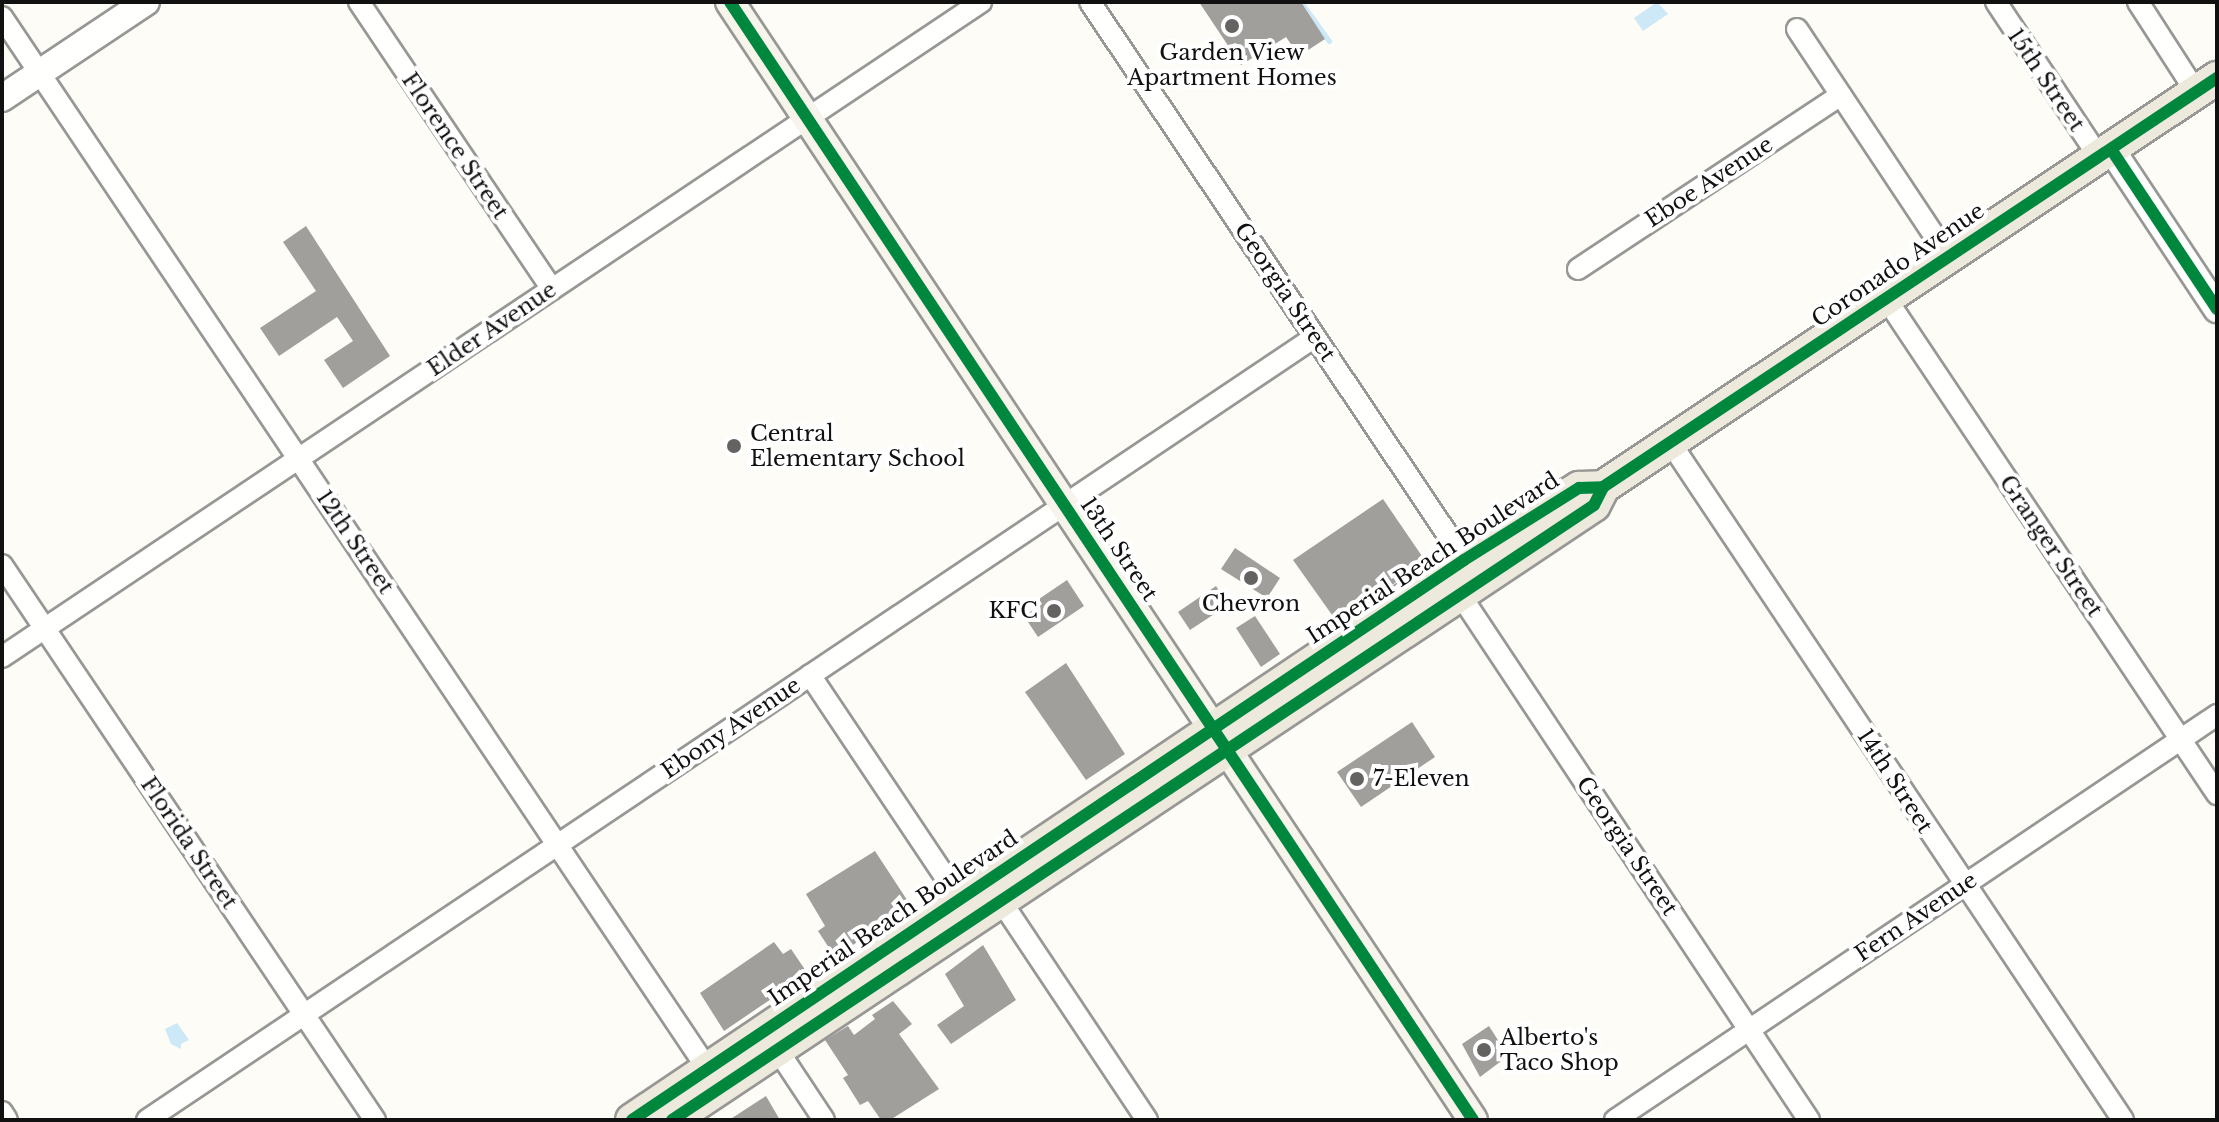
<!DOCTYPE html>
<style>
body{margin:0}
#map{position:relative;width:2219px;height:1122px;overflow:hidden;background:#fdfcf7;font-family:"Libre Baskerville",serif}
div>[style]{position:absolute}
.water>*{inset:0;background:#cde8f7}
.stream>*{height:5px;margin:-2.5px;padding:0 2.5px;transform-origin:2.5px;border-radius:2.5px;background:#cde8f7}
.building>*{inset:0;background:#a19f9c}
.roads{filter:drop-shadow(2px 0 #979795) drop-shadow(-2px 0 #979795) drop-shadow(0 2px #979795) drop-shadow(0 -2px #979795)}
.minor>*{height:20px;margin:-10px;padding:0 10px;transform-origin:10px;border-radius:10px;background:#fffffe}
.tertiary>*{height:26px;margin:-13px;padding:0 13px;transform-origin:13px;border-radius:13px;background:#fffffe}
.secondary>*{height:28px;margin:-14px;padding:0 14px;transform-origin:14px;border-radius:14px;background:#f6f4eb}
.primary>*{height:32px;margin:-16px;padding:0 16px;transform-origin:16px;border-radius:16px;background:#ede9dc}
.cycleway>*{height:12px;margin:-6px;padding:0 6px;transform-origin:6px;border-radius:6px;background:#00873e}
.dots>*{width:22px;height:22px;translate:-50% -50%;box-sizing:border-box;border:4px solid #fff;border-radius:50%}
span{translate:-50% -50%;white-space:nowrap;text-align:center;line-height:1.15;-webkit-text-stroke:8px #fff;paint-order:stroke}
.poi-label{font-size:22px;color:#111}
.left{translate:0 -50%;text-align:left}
.right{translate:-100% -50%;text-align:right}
.street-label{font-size:22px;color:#111}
.frame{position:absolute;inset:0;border:4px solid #111;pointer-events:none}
</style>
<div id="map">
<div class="water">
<div style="clip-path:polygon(1657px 2px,1668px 14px,1643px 31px,1634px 18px)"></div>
<div style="clip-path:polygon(177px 1023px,189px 1040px,181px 1044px,181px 1049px,171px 1044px,165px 1029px)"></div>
</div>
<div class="stream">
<div style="left:1301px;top:2px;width:48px;rotate:54.3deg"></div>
</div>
<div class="building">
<div style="clip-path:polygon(1199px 2px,1301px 2px,1325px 39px,1299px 56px,1286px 37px,1241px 65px)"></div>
<div style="clip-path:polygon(306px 226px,390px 356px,343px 388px,324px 360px,353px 341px,337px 317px,279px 356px,260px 328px,316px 291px,283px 242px)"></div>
<div style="clip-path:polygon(1383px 499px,1426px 562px,1337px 622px,1293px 560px)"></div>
<div style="clip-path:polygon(1235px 548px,1280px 578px,1267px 598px,1221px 569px)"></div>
<div style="clip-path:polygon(1067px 580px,1084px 606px,1038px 637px,1024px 616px,1042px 604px,1039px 599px)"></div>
<div style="clip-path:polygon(1216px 586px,1228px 605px,1190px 630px,1178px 612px)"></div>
<div style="clip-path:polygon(1255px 616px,1280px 654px,1261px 667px,1236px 628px)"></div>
<div style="clip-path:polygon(1066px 663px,1125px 754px,1086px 780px,1025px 692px)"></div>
<div style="clip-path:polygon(1412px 722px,1435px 757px,1361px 807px,1337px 772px)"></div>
<div style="clip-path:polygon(875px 851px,911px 906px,835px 957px,818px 931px,825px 926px,806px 894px)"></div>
<div style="clip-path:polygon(774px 942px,783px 954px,791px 949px,808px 974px,724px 1031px,700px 993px)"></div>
<div style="clip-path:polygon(983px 945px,1016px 1000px,951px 1044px,937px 1025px,964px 1006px,945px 974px)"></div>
<div style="clip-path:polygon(893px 1001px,912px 1024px,899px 1034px,939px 1089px,890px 1120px,881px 1120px,868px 1101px,860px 1105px,843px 1078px,848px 1075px,825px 1040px,848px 1026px,854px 1035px,875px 1019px,872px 1015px)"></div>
<div style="clip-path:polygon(1489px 1026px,1508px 1056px,1480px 1077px,1462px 1044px)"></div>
<div style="clip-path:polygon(766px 1096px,780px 1120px,729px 1120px)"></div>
</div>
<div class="roads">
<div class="minor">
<div style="left:359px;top:2px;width:346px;rotate:56.1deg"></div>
<div style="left:1090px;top:2px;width:682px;rotate:56.12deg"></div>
<div style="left:1996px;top:2px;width:186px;rotate:56.4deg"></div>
<div style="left:2138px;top:2px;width:107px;rotate:57.2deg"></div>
<div style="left:2px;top:17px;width:1266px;rotate:56.15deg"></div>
<div style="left:1797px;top:29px;width:271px;rotate:56.4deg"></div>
<div style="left:1578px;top:269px;width:315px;rotate:-33.5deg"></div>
<div style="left:1885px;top:297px;width:598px;rotate:56.26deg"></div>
<div style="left:1670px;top:442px;width:815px;rotate:56.25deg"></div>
<div style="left:2px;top:565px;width:669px;rotate:56.1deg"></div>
<div style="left:1455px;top:587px;width:640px;rotate:56.41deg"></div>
<div style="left:2px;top:657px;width:1178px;rotate:-33.78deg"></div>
<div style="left:810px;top:675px;width:280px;rotate:56.2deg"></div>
<div style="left:995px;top:892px;width:274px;rotate:56.3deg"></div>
<div style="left:771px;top:1040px;width:96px;rotate:56.5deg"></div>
<div style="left:2px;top:1112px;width:9px;rotate:58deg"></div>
<div style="left:147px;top:1120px;width:1406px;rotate:-33.84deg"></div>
<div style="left:1615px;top:1120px;width:726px;rotate:-33.93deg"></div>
</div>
<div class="tertiary">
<div style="left:2px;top:98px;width:173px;rotate:-33.7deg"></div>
<div style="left:2111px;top:149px;width:192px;rotate:56.5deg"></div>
</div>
<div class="secondary">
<div style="left:730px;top:2px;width:1342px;rotate:56.39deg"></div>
</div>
<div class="primary">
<div style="left:632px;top:1120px;width:1003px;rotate:-33.94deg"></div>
<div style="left:1464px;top:560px;width:136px;rotate:-32.1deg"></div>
<div style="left:1579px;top:488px;width:24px;rotate:-2deg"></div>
<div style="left:672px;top:1120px;width:1108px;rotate:-33.7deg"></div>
<div style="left:1594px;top:505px;width:20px;rotate:-63deg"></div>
<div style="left:1603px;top:487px;width:738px;rotate:-33.67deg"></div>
</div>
</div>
<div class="cycleway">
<div style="left:730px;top:2px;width:1342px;rotate:56.39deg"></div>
<div style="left:2111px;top:149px;width:192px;rotate:56.5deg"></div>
<div style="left:632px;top:1120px;width:1003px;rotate:-33.94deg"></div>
<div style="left:1464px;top:560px;width:136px;rotate:-32.1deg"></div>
<div style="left:1579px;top:488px;width:24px;rotate:-2deg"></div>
<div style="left:672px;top:1120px;width:1108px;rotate:-33.7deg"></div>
<div style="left:1594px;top:505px;width:20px;rotate:-63deg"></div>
<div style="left:1603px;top:487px;width:738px;rotate:-33.67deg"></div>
</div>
<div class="dots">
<div style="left:1232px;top:26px;background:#646362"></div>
<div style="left:734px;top:446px;background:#646362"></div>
<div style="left:1251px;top:578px;background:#646362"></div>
<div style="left:1054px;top:611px;background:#646362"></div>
<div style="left:1357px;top:779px;background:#646362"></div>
<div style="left:1484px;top:1050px;background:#646362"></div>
</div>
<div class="poi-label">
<span style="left:1232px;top:65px">Garden View<br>Apartment Homes</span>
<span class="left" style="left:750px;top:446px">Central<br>Elementary School</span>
<span style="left:1251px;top:604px">Chevron</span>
<span class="right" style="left:1038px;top:611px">KFC</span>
<span class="left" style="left:1373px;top:779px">7-Eleven</span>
<span class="left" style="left:1500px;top:1050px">Alberto's<br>Taco Shop</span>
</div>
<div class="street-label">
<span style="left:2046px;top:80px;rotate:56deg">15th Street</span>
<span style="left:455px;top:146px;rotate:56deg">Florence Street</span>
<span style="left:1709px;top:182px;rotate:-33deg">Eboe Avenue</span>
<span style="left:1898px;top:265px;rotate:-34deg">Coronado Avenue</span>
<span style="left:1285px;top:292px;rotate:56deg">Georgia Street</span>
<span style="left:492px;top:329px;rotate:-34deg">Elder Avenue</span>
<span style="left:355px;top:542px;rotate:56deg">12th Street</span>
<span style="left:2051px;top:546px;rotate:56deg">Granger Street</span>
<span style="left:1119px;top:549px;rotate:56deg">13th Street</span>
<span style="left:1433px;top:558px;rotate:-33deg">Imperial Beach Boulevard</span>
<span style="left:731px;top:728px;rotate:-34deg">Ebony Avenue</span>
<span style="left:1895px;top:781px;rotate:57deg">14th Street</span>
<span style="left:189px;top:843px;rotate:56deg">Florida Street</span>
<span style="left:1627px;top:846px;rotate:56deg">Georgia Street</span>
<span style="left:1916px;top:917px;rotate:-34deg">Fern Avenue</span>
<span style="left:893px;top:918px;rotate:-34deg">Imperial Beach Boulevard</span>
</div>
<div class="frame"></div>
</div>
